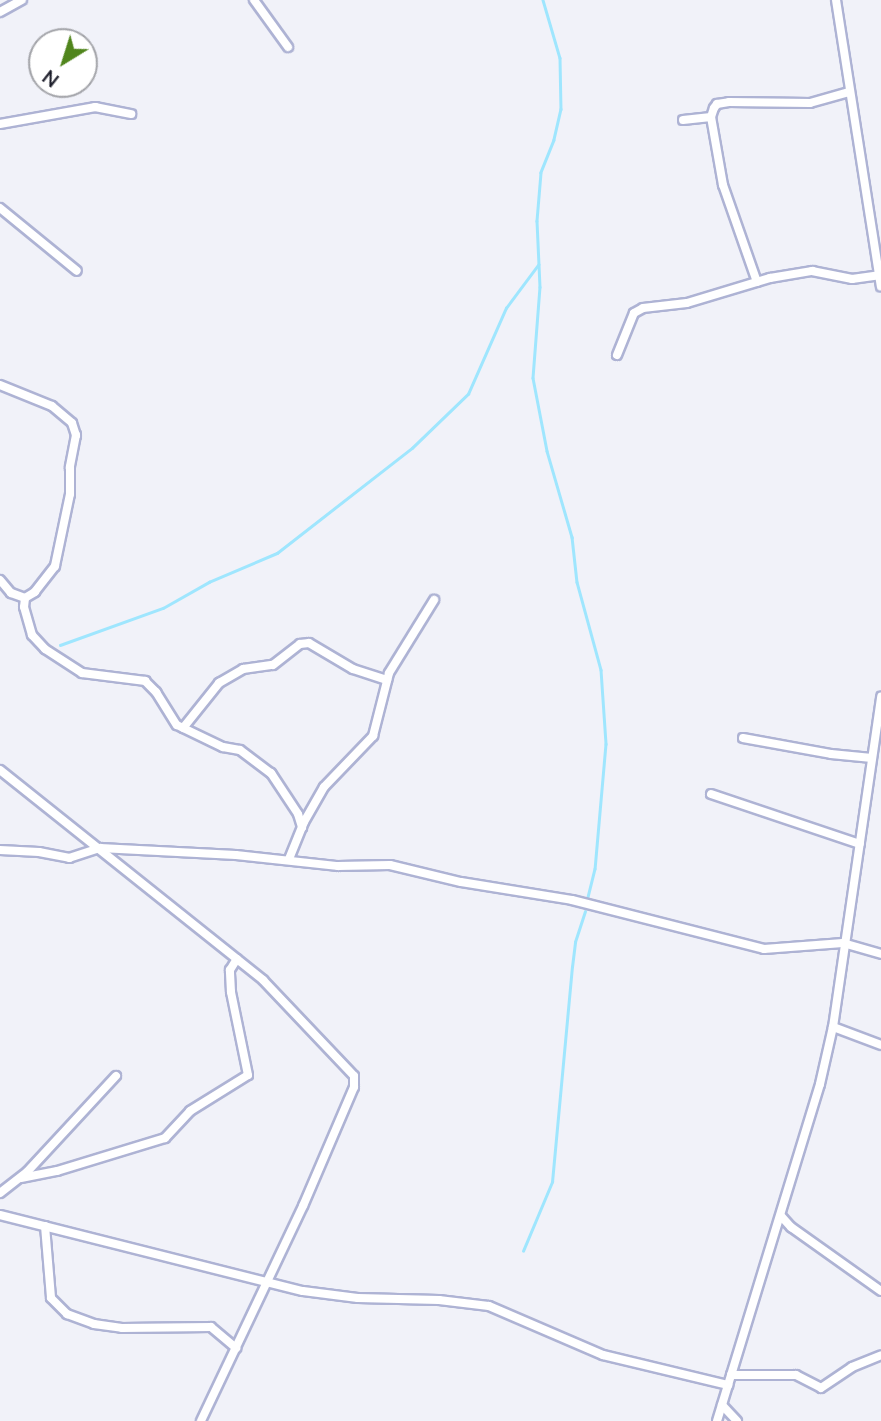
<!DOCTYPE html>
<style>
body{margin:0}
#map{position:relative;width:881px;height:1421px;overflow:hidden;background:#f1f2f9;font-family:"Nunito Sans",sans-serif}
div>[style]{position:absolute}
.stream>*{height:2.5px;margin:-1.25px;padding:0 1.25px;transform-origin:1.25px;border-radius:1.25px;background:#9fe6fe}
.roads{filter:drop-shadow(2px 0 #aeb3d4) drop-shadow(-2px 0 #aeb3d4) drop-shadow(0 2px #aeb3d4) drop-shadow(0 -2px #aeb3d4)}
.minor>*{height:8px;margin:-4px;padding:0 4px;transform-origin:4px;border-radius:4px;background:#fff}
span{translate:-50% -50%;white-space:nowrap;text-align:center;line-height:1.15;-webkit-text-stroke:5px #fff;paint-order:stroke}
.north{position:absolute;left:28px;top:28px;width:70px;height:70px;box-sizing:border-box;background:#fff;border:2px solid #a3a4a9;border-radius:50%;rotate:218deg;font-size:19px;font-weight:700;line-height:28px;text-align:center;color:#1a1b28}
.north::after{content:'';display:block;margin:auto;width:24px;height:32px;background:#50851c;clip-path:polygon(50% 0,100% 100%,50% 72%,0 100%)}
</style>
<div id="map">
<div class="stream">
<div style="left:543px;top:0;width:60px;rotate:73.7deg"></div>
<div style="left:560px;top:58px;width:51px;rotate:88.9deg"></div>
<div style="left:561px;top:109px;width:32px;rotate:103deg"></div>
<div style="left:554px;top:140px;width:35px;rotate:112deg"></div>
<div style="left:541px;top:173px;width:48px;rotate:94.8deg"></div>
<div style="left:537px;top:221px;width:66px;rotate:87.4deg"></div>
<div style="left:540px;top:287px;width:91px;rotate:94.4deg"></div>
<div style="left:533px;top:378px;width:74px;rotate:79.1deg"></div>
<div style="left:547px;top:451px;width:90px;rotate:73.8deg"></div>
<div style="left:572px;top:537px;width:45px;rotate:83.7deg"></div>
<div style="left:577px;top:582px;width:91px;rotate:74.7deg"></div>
<div style="left:601px;top:670px;width:74px;rotate:86.1deg"></div>
<div style="left:606px;top:744px;width:125px;rotate:95deg"></div>
<div style="left:595px;top:869px;width:30px;rotate:104deg"></div>
<div style="left:60px;top:645px;width:109px;rotate:-19.8deg"></div>
<div style="left:163px;top:608px;width:53px;rotate:-29.5deg"></div>
<div style="left:209px;top:582px;width:74px;rotate:-23.1deg"></div>
<div style="left:277px;top:553px;width:171px;rotate:-37.9deg"></div>
<div style="left:412px;top:448px;width:78px;rotate:-44deg"></div>
<div style="left:468px;top:394px;width:94px;rotate:-66.2deg"></div>
<div style="left:506px;top:308px;width:54px;rotate:-53.3deg"></div>
<div style="left:523px;top:1251px;width:75px;rotate:-67.2deg"></div>
<div style="left:552px;top:1182px;width:216px;rotate:-84.7deg"></div>
<div style="left:572px;top:967px;width:25px;rotate:-83deg"></div>
<div style="left:575px;top:942px;width:32px;rotate:-72deg"></div>
</div>
<div class="roads">
<div class="minor">
<div style="left:254px;top:0;width:58px;rotate:54.1deg"></div>
<div style="left:836px;top:0;width:290px;rotate:81.1deg"></div>
<div style="left:0;top:12px;width:25px;rotate:-29deg"></div>
<div style="left:683px;top:120px;width:28px;rotate:-6deg"></div>
<div style="left:0;top:124px;width:97px;rotate:-10.1deg"></div>
<div style="left:95px;top:107px;width:37px;rotate:11deg"></div>
<div style="left:0;top:208px;width:99px;rotate:39.3deg"></div>
<div style="left:757px;top:282px;width:103px;rotate:-109.3deg"></div>
<div style="left:723px;top:185px;width:69px;rotate:-100deg"></div>
<div style="left:711px;top:117px;width:9px;rotate:-72deg"></div>
<div style="left:714px;top:108px;width:5px;rotate:-53deg"></div>
<div style="left:717px;top:104px;width:12px;rotate:-9deg"></div>
<div style="left:729px;top:102px;width:81px;rotate:0.7deg"></div>
<div style="left:810px;top:103px;width:41px;rotate:-15.8deg"></div>
<div style="left:617px;top:355px;width:45px;rotate:-68deg"></div>
<div style="left:634px;top:313px;width:10px;rotate:-29deg"></div>
<div style="left:643px;top:308px;width:44px;rotate:-6.5deg"></div>
<div style="left:687px;top:303px;width:87px;rotate:-16.8deg"></div>
<div style="left:770px;top:278px;width:43px;rotate:-9.5deg"></div>
<div style="left:812px;top:271px;width:41px;rotate:11.3deg"></div>
<div style="left:852px;top:279px;width:29px;rotate:-8deg"></div>
<div style="left:0;top:385px;width:56px;rotate:22deg"></div>
<div style="left:52px;top:406px;width:26px;rotate:40deg"></div>
<div style="left:72px;top:423px;width:13px;rotate:72deg"></div>
<div style="left:76px;top:435px;width:33px;rotate:101deg"></div>
<div style="left:70px;top:467px;width:27px;rotate:90deg"></div>
<div style="left:70px;top:494px;width:74px;rotate:101.8deg"></div>
<div style="left:55px;top:566px;width:33px;rotate:128deg"></div>
<div style="left:35px;top:592px;width:12px;rotate:149deg"></div>
<div style="left:25px;top:598px;width:15px;rotate:-160deg"></div>
<div style="left:11px;top:593px;width:17px;rotate:-130deg"></div>
<div style="left:25px;top:598px;width:9px;rotate:96deg"></div>
<div style="left:24px;top:607px;width:29px;rotate:74deg"></div>
<div style="left:32px;top:635px;width:19px;rotate:47deg"></div>
<div style="left:45px;top:649px;width:44px;rotate:33deg"></div>
<div style="left:82px;top:673px;width:64px;rotate:7.2deg"></div>
<div style="left:145px;top:681px;width:16px;rotate:45deg"></div>
<div style="left:156px;top:692px;width:39px;rotate:58deg"></div>
<div style="left:177px;top:725px;width:51px;rotate:25.6deg"></div>
<div style="left:223px;top:747px;width:17px;rotate:10deg"></div>
<div style="left:240px;top:750px;width:39px;rotate:37deg"></div>
<div style="left:271px;top:773px;width:49px;rotate:56.6deg"></div>
<div style="left:298px;top:814px;width:14px;rotate:73deg"></div>
<div style="left:183px;top:728px;width:58px;rotate:-51.3deg"></div>
<div style="left:219px;top:683px;width:28px;rotate:-30deg"></div>
<div style="left:243px;top:669px;width:30px;rotate:-8deg"></div>
<div style="left:273px;top:665px;width:34px;rotate:-38deg"></div>
<div style="left:300px;top:644px;width:9px;rotate:-6deg"></div>
<div style="left:309px;top:643px;width:51px;rotate:30.6deg"></div>
<div style="left:353px;top:669px;width:36px;rotate:18deg"></div>
<div style="left:743px;top:738px;width:89px;rotate:10.3deg"></div>
<div style="left:831px;top:754px;width:41px;rotate:5.6deg"></div>
<div style="left:0;top:770px;width:337px;rotate:38.6deg"></div>
<div style="left:263px;top:980px;width:132px;rotate:46.5deg"></div>
<div style="left:354px;top:1076px;width:11px;rotate:90deg"></div>
<div style="left:354px;top:1087px;width:129px;rotate:113.2deg"></div>
<div style="left:303px;top:1206px;width:238px;rotate:115.4deg"></div>
<div style="left:711px;top:794px;width:157px;rotate:18.6deg"></div>
<div style="left:0;top:850px;width:39px;rotate:3deg"></div>
<div style="left:39px;top:852px;width:31px;rotate:11deg"></div>
<div style="left:69px;top:858px;width:33px;rotate:-18deg"></div>
<div style="left:100px;top:848px;width:136px;rotate:2.9deg"></div>
<div style="left:236px;top:855px;width:103px;rotate:6.2deg"></div>
<div style="left:338px;top:866px;width:52px;rotate:-1.1deg"></div>
<div style="left:390px;top:865px;width:73px;rotate:13.5deg"></div>
<div style="left:461px;top:882px;width:112px;rotate:9.2deg"></div>
<div style="left:572px;top:900px;width:198px;rotate:14.3deg"></div>
<div style="left:764px;top:949px;width:79px;rotate:-4.3deg"></div>
<div style="left:843px;top:943px;width:40px;rotate:16deg"></div>
<div style="left:289px;top:859px;width:40px;rotate:-68deg"></div>
<div style="left:304px;top:822px;width:40px;rotate:-60.3deg"></div>
<div style="left:324px;top:787px;width:71px;rotate:-46.1deg"></div>
<div style="left:373px;top:736px;width:65px;rotate:-75.7deg"></div>
<div style="left:389px;top:673px;width:86px;rotate:-58.3deg"></div>
<div style="left:833px;top:1027px;width:51px;rotate:20.6deg"></div>
<div style="left:21px;top:1178px;width:37px;rotate:-11deg"></div>
<div style="left:57px;top:1171px;width:113px;rotate:-17deg"></div>
<div style="left:165px;top:1138px;width:37px;rotate:-47deg"></div>
<div style="left:190px;top:1111px;width:68px;rotate:-31.8deg"></div>
<div style="left:248px;top:1075px;width:85px;rotate:-101.6deg"></div>
<div style="left:231px;top:992px;width:22px;rotate:-93deg"></div>
<div style="left:230px;top:970px;width:13px;rotate:-58deg"></div>
<div style="left:0;top:1193px;width:34px;rotate:-38deg"></div>
<div style="left:27px;top:1172px;width:131px;rotate:-47.2deg"></div>
<div style="left:0;top:1215px;width:312px;rotate:14.1deg"></div>
<div style="left:303px;top:1291px;width:55px;rotate:7.3deg"></div>
<div style="left:358px;top:1298px;width:81px;rotate:1.4deg"></div>
<div style="left:439px;top:1300px;width:50px;rotate:6.8deg"></div>
<div style="left:489px;top:1306px;width:124px;rotate:23.3deg"></div>
<div style="left:603px;top:1355px;width:129px;rotate:13.5deg"></div>
<div style="left:781px;top:1216px;width:15px;rotate:48deg"></div>
<div style="left:791px;top:1227px;width:110px;rotate:35.4deg"></div>
<div style="left:45px;top:1226px;width:72px;rotate:85.2deg"></div>
<div style="left:51px;top:1298px;width:23px;rotate:45deg"></div>
<div style="left:67px;top:1314px;width:29px;rotate:20deg"></div>
<div style="left:94px;top:1324px;width:28px;rotate:8deg"></div>
<div style="left:122px;top:1328px;width:89px;rotate:-0.6deg"></div>
<div style="left:211px;top:1327px;width:33px;rotate:40deg"></div>
<div style="left:731px;top:1375px;width:65px"></div>
<div style="left:796px;top:1375px;width:28px;rotate:27deg"></div>
<div style="left:821px;top:1388px;width:37px;rotate:-34deg"></div>
<div style="left:852px;top:1367px;width:31px;rotate:-22deg"></div>
<div style="left:722px;top:1405px;width:22px;rotate:47deg"></div>
<div style="left:717px;top:1421px;width:352px;rotate:-73deg"></div>
<div style="left:820px;top:1084px;width:58px;rotate:-77.2deg"></div>
<div style="left:833px;top:1027px;width:334px;rotate:-81.7deg"></div>
</div>
</div>
<div class="north">N</div>
</div>
